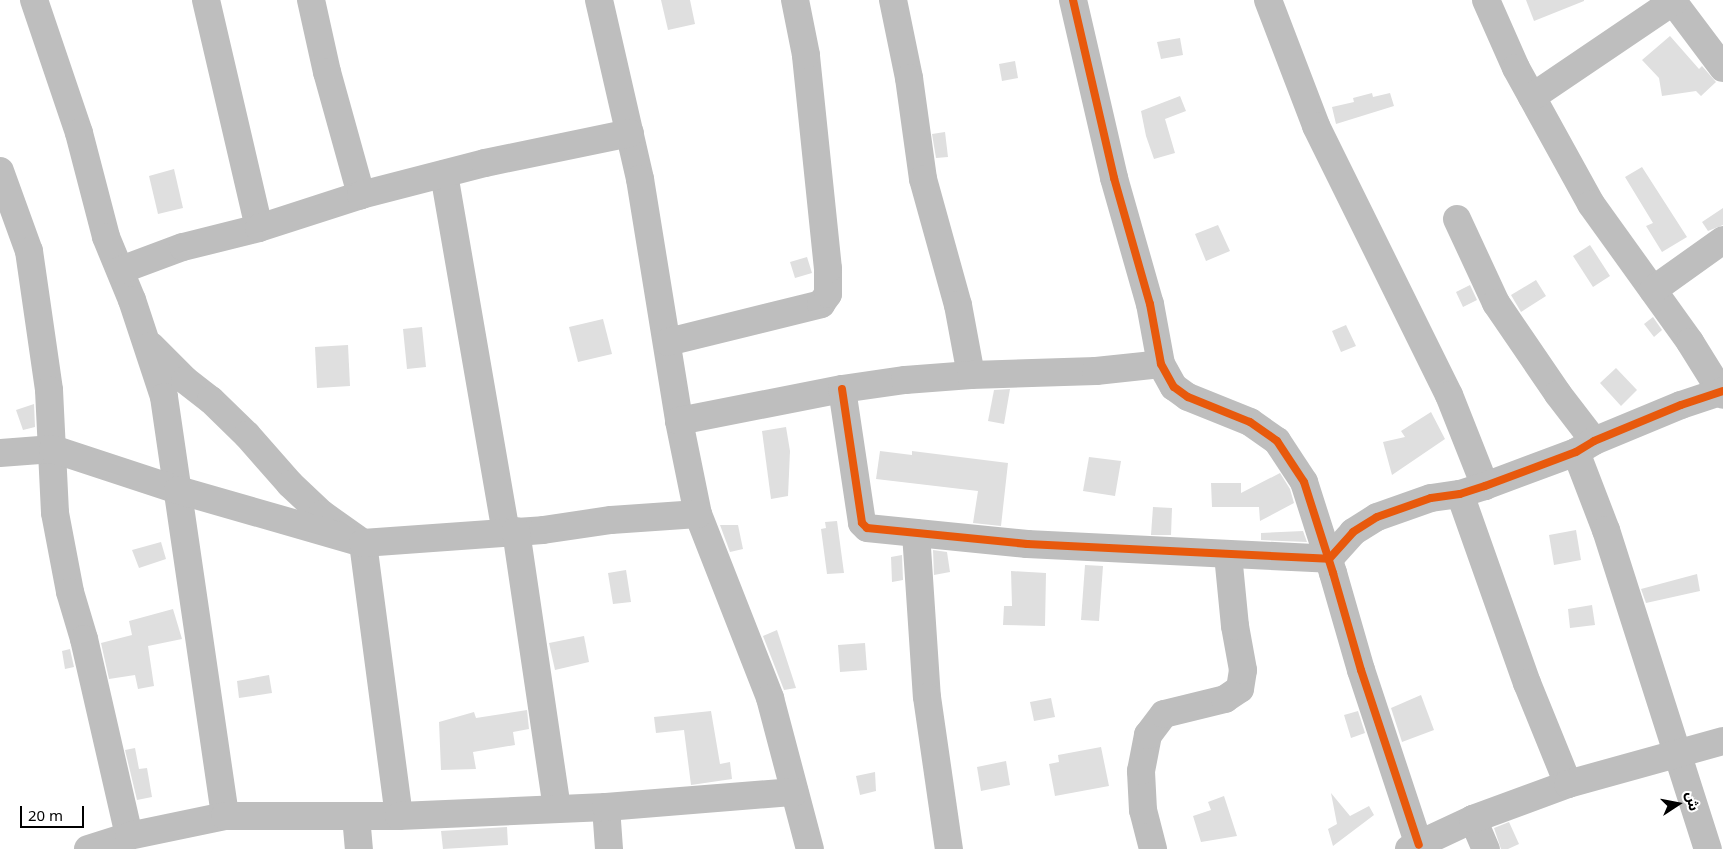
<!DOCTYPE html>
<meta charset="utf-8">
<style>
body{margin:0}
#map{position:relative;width:1723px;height:849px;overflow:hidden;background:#fff;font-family:"Noto Sans","Noto Sans Arabic",sans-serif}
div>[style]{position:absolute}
.building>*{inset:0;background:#dfdfdf}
.minor>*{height:28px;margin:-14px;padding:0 14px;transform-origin:14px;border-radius:14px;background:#bebebe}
.cycleway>*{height:8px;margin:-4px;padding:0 4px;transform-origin:4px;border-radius:4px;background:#e8590c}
span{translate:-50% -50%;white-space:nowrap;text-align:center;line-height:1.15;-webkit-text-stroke:4.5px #fff;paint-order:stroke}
.north{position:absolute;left:1653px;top:779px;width:50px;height:50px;-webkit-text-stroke:4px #fff;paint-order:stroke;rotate:79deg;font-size:14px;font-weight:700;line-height:20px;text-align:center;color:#000}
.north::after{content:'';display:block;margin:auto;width:18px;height:22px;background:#000;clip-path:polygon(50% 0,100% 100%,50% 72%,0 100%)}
.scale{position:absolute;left:20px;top:806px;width:64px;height:22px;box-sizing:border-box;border:2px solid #000;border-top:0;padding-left:6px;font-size:15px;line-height:18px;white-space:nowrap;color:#000;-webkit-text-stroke:4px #fff;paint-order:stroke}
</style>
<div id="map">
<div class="building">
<div style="clip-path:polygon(661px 0,690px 0,695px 24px,668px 30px)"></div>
<div style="clip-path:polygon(1526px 0,1584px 0,1584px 1px,1534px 21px)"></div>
<div style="clip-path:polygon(1670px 36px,1699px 69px,1702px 66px,1716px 82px,1701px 96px,1696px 91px,1662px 96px,1659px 78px,1642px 60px)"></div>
<div style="clip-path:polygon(1180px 38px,1183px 55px,1161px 59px,1157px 42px)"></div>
<div style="clip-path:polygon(1015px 61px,1018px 78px,1002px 81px,999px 64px)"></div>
<div style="clip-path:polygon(1372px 93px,1373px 97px,1390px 93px,1394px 106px,1336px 124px,1332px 107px,1354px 102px,1353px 98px)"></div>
<div style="clip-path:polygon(1180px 96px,1186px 111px,1165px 119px,1175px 153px,1154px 159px,1146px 136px,1141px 111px)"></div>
<div style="clip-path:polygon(945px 132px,948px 157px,936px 158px,932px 134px)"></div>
<div style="clip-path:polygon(1642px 167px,1687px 237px,1662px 252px,1646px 226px,1653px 223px,1625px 177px)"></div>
<div style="clip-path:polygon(174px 169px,183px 208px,158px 214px,149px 176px)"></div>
<div style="clip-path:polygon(1723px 208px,1723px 225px,1708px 231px,1702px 222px)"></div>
<div style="clip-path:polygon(1218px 225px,1230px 251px,1206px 261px,1195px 234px)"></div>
<div style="clip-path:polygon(1590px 245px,1610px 276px,1593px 287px,1573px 256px)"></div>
<div style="clip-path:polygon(807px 257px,812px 273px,795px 278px,790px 262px)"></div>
<div style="clip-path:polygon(1536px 280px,1546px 296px,1521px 312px,1511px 295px)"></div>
<div style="clip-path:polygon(1470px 285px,1477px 300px,1463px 307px,1456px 292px)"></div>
<div style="clip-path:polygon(1653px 317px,1662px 330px,1654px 337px,1644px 324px)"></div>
<div style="clip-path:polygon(603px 319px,612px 354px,578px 362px,569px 327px)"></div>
<div style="clip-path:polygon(1346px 325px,1356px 346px,1341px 352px,1332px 331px)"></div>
<div style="clip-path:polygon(422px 327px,426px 367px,407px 369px,403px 329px)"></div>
<div style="clip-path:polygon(348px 345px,350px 386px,317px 388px,315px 347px)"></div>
<div style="clip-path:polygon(1616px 368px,1637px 390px,1621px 406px,1600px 383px)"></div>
<div style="clip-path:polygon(1010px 389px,1004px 424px,988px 421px,994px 390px)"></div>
<div style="clip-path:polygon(34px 404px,35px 427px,23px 430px,16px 410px)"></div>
<div style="clip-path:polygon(1431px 412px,1445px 439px,1392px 475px,1383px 442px,1405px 437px,1401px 431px)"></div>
<div style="clip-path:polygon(786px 427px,790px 451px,788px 496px,771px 499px,762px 431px)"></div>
<div style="clip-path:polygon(880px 451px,912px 455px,912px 451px,1008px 463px,1001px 526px,973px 523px,978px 491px,876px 479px)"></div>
<div style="clip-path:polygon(1089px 457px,1121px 461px,1115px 496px,1083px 491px)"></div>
<div style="clip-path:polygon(1280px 473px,1290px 489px,1294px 503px,1260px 521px,1259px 507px,1212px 507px,1211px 483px,1241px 483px,1241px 493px)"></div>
<div style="clip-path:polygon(1153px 507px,1172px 508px,1171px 535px,1151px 535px)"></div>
<div style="clip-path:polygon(837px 521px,844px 573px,827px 574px,821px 529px,826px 528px,825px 522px)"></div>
<div style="clip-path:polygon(720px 525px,738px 525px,743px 549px,730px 552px)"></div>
<div style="clip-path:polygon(1576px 530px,1581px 560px,1554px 565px,1549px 535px)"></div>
<div style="clip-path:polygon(1303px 531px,1307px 542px,1261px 540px,1261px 533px)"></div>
<div style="clip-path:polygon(161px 542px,166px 559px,139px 568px,132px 550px)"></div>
<div style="clip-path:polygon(933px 550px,947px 552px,950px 572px,934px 575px)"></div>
<div style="clip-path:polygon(902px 555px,903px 580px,892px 582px,891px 557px)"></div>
<div style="clip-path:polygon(1085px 565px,1103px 566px,1099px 621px,1081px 620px)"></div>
<div style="clip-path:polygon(626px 570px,631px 602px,613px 604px,608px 573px)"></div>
<div style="clip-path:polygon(1011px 571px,1046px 573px,1045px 626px,1003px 625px,1004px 606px,1012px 606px)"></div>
<div style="clip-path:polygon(1697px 574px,1700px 591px,1646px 603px,1641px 589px)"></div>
<div style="clip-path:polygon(1592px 605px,1595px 625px,1570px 628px,1568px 609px)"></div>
<div style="clip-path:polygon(173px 609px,182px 639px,148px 646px,154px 686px,138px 689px,135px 675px,109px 679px,101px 643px,132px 635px,129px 621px)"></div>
<div style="clip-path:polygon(777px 630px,796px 688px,784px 690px,763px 636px)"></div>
<div style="clip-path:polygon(584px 636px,589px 662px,555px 670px,549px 643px)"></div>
<div style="clip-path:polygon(865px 643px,867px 670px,840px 672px,838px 645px)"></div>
<div style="clip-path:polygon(70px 649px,74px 667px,65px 669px,62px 651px)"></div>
<div style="clip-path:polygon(269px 675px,272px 693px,239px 698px,237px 681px)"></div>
<div style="clip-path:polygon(1421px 695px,1434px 730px,1402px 742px,1391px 708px)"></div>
<div style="clip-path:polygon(1051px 698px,1055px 717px,1034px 721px,1030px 702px)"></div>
<div style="clip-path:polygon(527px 710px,529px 729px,513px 732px,515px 745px,473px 752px,476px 769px,441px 770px,439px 722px,474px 712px,476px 718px)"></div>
<div style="clip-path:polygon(711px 711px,720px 764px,730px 762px,732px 779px,691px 785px,684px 730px,656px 733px,654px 717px)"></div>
<div style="clip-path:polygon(1358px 711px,1365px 733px,1351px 738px,1344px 715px)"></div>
<div style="clip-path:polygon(1101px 747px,1109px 786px,1055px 796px,1049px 764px,1059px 762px,1058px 755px)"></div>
<div style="clip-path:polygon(135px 748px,139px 769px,147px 768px,152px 797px,137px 800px,125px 750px)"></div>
<div style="clip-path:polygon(1006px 761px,1010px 785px,981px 791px,977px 767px)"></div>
<div style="clip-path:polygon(875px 772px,876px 791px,860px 795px,856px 776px)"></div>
<div style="clip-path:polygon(1331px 793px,1350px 816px,1369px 806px,1374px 815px,1333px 846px,1328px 829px,1337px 824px)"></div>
<div style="clip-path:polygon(1224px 796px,1237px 836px,1201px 842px,1193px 816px,1211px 810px,1208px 802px)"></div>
<div style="clip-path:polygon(1509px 822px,1519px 844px,1508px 849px,1501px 849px,1494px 828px)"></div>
<div style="clip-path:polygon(507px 827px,508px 845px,443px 849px,441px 831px)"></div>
</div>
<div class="minor">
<div style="left:34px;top:0;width:140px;rotate:71.3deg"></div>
<div style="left:79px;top:133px;width:107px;rotate:75.4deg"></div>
<div style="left:106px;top:237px;width:68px;rotate:67.6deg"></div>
<div style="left:132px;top:300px;width:102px;rotate:71.7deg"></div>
<div style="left:164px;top:397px;width:423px;rotate:81.7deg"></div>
<div style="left:206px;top:0;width:234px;rotate:76.9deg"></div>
<div style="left:311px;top:0;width:74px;rotate:77.5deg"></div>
<div style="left:327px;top:72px;width:128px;rotate:74.5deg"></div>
<div style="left:599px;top:0;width:184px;rotate:77.1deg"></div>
<div style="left:640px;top:179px;width:245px;rotate:80.8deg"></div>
<div style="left:679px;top:421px;width:95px;rotate:78.5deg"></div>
<div style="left:698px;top:514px;width:198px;rotate:68.6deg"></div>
<div style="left:770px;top:698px;width:156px;rotate:75.2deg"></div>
<div style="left:893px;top:0;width:80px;rotate:78.4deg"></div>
<div style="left:909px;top:78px;width:102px;rotate:82.1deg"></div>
<div style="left:923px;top:179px;width:131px;rotate:74.5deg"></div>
<div style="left:958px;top:305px;width:71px;rotate:79.5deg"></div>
<div style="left:1073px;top:0;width:183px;rotate:77deg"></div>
<div style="left:1114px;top:178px;width:131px;rotate:74.1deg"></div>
<div style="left:1150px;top:304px;width:61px;rotate:79.6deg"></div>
<div style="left:1161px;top:364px;width:26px;rotate:61deg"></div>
<div style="left:1174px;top:387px;width:17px;rotate:36deg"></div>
<div style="left:1188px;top:397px;width:67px;rotate:22deg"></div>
<div style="left:1250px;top:422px;width:33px;rotate:35deg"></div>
<div style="left:1277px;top:441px;width:49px;rotate:56.6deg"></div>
<div style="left:1304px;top:482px;width:96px;rotate:72.3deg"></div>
<div style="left:1333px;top:573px;width:101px;rotate:73.9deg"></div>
<div style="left:1361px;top:670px;width:184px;rotate:71.7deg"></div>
<div style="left:1268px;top:0;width:135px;rotate:69.1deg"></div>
<div style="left:1316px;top:126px;width:300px;rotate:63.7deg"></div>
<div style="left:1449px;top:395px;width:98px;rotate:68.4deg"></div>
<div style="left:1486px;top:0;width:74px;rotate:66.2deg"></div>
<div style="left:1516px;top:68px;width:155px;rotate:61.1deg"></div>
<div style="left:1591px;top:204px;width:170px;rotate:54.3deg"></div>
<div style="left:1690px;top:342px;width:62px;rotate:58.1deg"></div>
<div style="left:1672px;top:0;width:85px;rotate:53.1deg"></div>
<div style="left:1532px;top:97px;width:171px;rotate:-34.1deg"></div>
<div style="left:0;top:171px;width:85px;rotate:70.1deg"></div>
<div style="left:29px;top:251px;width:140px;rotate:81.8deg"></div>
<div style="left:49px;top:390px;width:123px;rotate:87.2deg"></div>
<div style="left:55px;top:513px;width:80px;rotate:79.2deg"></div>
<div style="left:70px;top:592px;width:49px;rotate:73.4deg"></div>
<div style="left:84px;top:639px;width:202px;rotate:77.1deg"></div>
<div style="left:444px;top:174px;width:363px;rotate:80.2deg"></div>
<div style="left:1457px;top:219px;width:93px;rotate:65.1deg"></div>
<div style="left:1496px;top:303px;width:110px;rotate:55.7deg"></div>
<div style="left:1558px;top:394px;width:59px;rotate:52.5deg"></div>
<div style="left:121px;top:270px;width:66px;rotate:-20.4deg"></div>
<div style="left:183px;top:247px;width:78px;rotate:-14deg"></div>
<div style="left:259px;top:228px;width:107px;rotate:-17.9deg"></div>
<div style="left:361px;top:195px;width:128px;rotate:-14.5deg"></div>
<div style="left:485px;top:163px;width:148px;rotate:-11.7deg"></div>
<div style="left:1653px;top:290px;width:86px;rotate:-35.5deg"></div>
<div style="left:668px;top:342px;width:158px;rotate:-13.9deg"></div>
<div style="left:821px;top:304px;width:12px;rotate:-55deg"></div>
<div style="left:828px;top:294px;width:25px;rotate:-90deg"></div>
<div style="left:828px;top:269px;width:215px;rotate:-95.9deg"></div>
<div style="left:806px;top:55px;width:56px;rotate:-101.3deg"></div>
<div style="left:151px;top:346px;width:48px;rotate:45deg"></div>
<div style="left:185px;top:380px;width:33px;rotate:38deg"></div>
<div style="left:211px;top:400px;width:50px;rotate:44.2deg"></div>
<div style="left:247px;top:435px;width:65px;rotate:48.7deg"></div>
<div style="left:290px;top:484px;width:44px;rotate:43.2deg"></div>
<div style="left:322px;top:514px;width:50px;rotate:35.3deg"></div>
<div style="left:363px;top:543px;width:275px;rotate:82.5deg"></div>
<div style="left:842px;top:389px;width:135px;rotate:81.5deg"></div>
<div style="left:862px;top:523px;width:7px;rotate:45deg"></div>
<div style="left:867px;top:528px;width:161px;rotate:5.7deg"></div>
<div style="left:1027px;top:544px;width:302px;rotate:2.8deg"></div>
<div style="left:1329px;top:559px;width:36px;rotate:-48deg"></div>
<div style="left:1353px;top:532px;width:28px;rotate:-32deg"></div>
<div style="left:1377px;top:517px;width:57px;rotate:-19.4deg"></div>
<div style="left:1431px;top:498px;width:29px;rotate:-8deg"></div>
<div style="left:1460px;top:494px;width:26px;rotate:-18deg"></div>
<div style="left:1485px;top:486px;width:97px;rotate:-20.5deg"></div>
<div style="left:1576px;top:452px;width:21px;rotate:-31deg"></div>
<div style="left:1594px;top:441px;width:94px;rotate:-22.5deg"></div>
<div style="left:1681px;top:405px;width:44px;rotate:-18.4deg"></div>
<div style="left:679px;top:421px;width:166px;rotate:-11.1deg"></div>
<div style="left:842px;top:389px;width:64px;rotate:-8.1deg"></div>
<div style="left:905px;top:380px;width:66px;rotate:-4.3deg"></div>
<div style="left:971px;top:375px;width:125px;rotate:-1.8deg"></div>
<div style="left:1096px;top:371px;width:65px;rotate:-6.1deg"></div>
<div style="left:1576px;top:452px;width:84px;rotate:69deg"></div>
<div style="left:1606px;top:530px;width:335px;rotate:72.3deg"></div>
<div style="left:0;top:453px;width:53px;rotate:-4.3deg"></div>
<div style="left:53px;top:449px;width:132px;rotate:18.2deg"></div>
<div style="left:178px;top:490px;width:192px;rotate:16deg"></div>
<div style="left:363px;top:543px;width:180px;rotate:-4.1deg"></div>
<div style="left:543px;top:530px;width:69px;rotate:-8.4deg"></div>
<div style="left:611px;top:520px;width:87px;rotate:-3.9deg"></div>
<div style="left:1460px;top:494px;width:201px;rotate:70.5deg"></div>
<div style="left:1527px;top:683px;width:109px;rotate:67.9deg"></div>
<div style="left:516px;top:531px;width:280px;rotate:81.6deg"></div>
<div style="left:916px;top:533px;width:164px;rotate:86.2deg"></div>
<div style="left:927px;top:697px;width:154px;rotate:81.8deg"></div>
<div style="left:606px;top:807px;width:42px;rotate:85.9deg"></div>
<div style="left:356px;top:816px;width:33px;rotate:85deg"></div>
<div style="left:1473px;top:819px;width:33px;rotate:67deg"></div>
<div style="left:88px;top:849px;width:43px;rotate:-17.6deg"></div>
<div style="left:129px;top:836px;width:98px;rotate:-11.8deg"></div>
<div style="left:225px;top:816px;width:174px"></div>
<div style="left:399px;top:816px;width:207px;rotate:-2.5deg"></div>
<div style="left:606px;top:807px;width:189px;rotate:-4.6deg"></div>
<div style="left:1153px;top:849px;width:40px;rotate:-104.4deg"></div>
<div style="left:1143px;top:810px;width:39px;rotate:-93deg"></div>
<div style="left:1141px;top:771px;width:37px;rotate:-79deg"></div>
<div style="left:1148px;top:735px;width:26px;rotate:-53deg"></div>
<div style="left:1164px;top:714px;width:63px;rotate:-13.8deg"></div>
<div style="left:1225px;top:699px;width:18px;rotate:-34deg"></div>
<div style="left:1240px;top:689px;width:19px;rotate:-81deg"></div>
<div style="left:1243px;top:670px;width:45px;rotate:-100.3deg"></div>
<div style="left:1235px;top:626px;width:72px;rotate:-95.6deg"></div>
<div style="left:1409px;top:849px;width:71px;rotate:-25.1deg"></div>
<div style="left:1473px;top:819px;width:101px;rotate:-20.2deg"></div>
<div style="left:1568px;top:784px;width:161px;rotate:-15.5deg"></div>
</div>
<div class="cycleway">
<div style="left:1073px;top:0;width:183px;rotate:77deg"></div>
<div style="left:1114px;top:178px;width:131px;rotate:74.1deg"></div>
<div style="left:1150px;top:304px;width:61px;rotate:79.6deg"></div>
<div style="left:1161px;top:364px;width:26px;rotate:61deg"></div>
<div style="left:1174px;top:387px;width:17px;rotate:36deg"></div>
<div style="left:1188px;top:397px;width:67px;rotate:22deg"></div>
<div style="left:1250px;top:422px;width:33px;rotate:35deg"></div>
<div style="left:1277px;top:441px;width:49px;rotate:56.6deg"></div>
<div style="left:1304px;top:482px;width:96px;rotate:72.3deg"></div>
<div style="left:1333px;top:573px;width:101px;rotate:73.9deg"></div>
<div style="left:1361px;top:670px;width:184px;rotate:71.7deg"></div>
<div style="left:842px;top:389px;width:135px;rotate:81.5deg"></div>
<div style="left:862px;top:523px;width:7px;rotate:45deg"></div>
<div style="left:867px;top:528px;width:161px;rotate:5.7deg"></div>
<div style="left:1027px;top:544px;width:302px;rotate:2.8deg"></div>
<div style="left:1329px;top:559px;width:36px;rotate:-48deg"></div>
<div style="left:1353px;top:532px;width:28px;rotate:-32deg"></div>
<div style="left:1377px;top:517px;width:57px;rotate:-19.4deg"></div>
<div style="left:1431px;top:498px;width:29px;rotate:-8deg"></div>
<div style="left:1460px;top:494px;width:26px;rotate:-18deg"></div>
<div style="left:1485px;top:486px;width:97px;rotate:-20.5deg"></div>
<div style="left:1576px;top:452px;width:21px;rotate:-31deg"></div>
<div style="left:1594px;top:441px;width:94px;rotate:-22.5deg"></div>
<div style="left:1681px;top:405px;width:44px;rotate:-18.4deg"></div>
</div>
<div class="north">ش</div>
<div class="scale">20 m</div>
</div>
